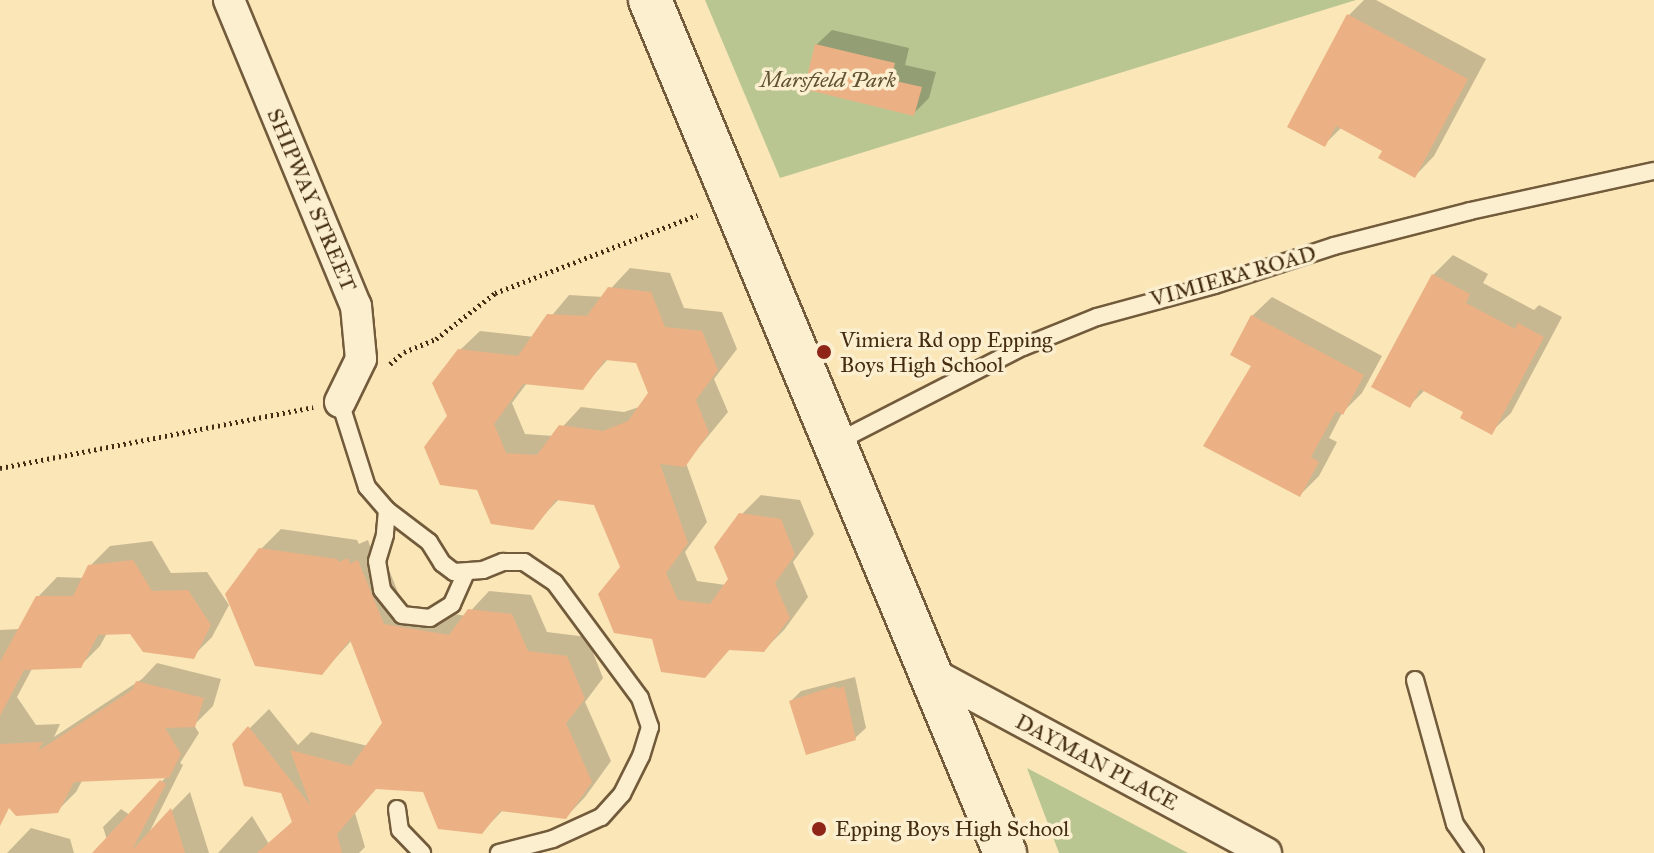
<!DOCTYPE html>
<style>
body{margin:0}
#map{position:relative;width:1654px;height:853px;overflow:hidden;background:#fae6b7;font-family:"IM FELL Great Primer",serif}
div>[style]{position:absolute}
.green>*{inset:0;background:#b9c692}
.shadow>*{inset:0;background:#0003}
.building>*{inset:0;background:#ebb185}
.path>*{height:5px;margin-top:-2.5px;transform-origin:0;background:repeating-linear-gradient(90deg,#442d12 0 2px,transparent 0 6px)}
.roads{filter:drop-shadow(2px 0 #725b3b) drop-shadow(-2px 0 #725b3b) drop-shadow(0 2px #725b3b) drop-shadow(0 -2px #725b3b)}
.lane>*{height:16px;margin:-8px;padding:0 8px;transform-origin:8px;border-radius:8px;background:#fcefd0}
.street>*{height:30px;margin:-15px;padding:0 15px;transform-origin:15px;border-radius:15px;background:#fcefd0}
.secondary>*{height:42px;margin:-21px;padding:0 21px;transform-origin:21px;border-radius:21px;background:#fcefd0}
.dots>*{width:22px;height:22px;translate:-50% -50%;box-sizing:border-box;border:4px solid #fcefd0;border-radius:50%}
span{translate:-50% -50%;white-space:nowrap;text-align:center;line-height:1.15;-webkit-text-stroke:7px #fcefd0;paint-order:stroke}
.park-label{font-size:22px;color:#615332;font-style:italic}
.street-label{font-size:22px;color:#442d12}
.poi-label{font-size:22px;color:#442d12}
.left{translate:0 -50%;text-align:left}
</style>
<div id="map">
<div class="green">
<div style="clip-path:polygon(705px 0,1356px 0,780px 178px)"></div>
<div style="clip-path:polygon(1027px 768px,1188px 853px,1059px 853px)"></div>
</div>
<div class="shadow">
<div style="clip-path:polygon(1364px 0,1376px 0,1486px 59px,1434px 156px,1415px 176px,1384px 150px,1342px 127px,1325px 144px,1349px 15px)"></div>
<div style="clip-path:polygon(832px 30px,909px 48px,905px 65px,936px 72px,929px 98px,914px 113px,816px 45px)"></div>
<div style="clip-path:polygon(1453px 255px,1488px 274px,1483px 283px,1534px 310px,1539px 305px,1562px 317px,1511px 413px,1491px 432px,1465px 411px,1425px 390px,1409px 406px,1433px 275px)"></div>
<div style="clip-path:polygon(evenodd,630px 268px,670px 273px,684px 308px,722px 312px,737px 349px,714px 379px,728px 412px,686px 463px,707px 522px,685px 552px,697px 581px,726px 585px,730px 579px,741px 515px,761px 495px,800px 500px,814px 534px,793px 562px,808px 597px,784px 630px,764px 650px,731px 648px,705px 676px,653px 637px,596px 504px,559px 499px,532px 528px,449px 417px,460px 350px,480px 331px,534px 337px,569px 295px,603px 297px,630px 268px,609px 358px,638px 362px,650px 393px,642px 406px,624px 412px,581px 407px,554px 436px,525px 434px,512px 403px,527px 383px,582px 388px,609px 358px)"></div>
<div style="clip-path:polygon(1272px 297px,1382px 356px,1362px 393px,1342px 413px,1329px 438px,1337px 442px,1319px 476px,1300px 495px,1253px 365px,1252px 316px)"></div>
<div style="clip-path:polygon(281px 529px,357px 540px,359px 544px,368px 540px,370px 546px,378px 542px,403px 605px,466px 616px,489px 591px,531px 595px,547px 632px,587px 637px,603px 678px,585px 702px,611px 761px,585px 797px,566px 817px,504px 809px,482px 832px,424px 790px,377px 787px,355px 813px,365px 847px,359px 853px,218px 853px,252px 816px,269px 844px,294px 821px,283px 791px,234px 744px,269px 709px,298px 745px,311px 732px,368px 746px,384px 723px,352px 640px,322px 673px,261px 549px)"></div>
<div style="clip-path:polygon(152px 541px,171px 573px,207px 572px,229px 605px,212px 637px,193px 656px,131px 632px,107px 633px,100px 646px,80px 666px,33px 667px,17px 697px,36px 725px,60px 724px,54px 737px,142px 679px,157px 663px,221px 679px,213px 706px,194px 725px,199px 733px,180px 763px,183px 765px,148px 835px,190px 792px,209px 853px,111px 853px,103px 827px,121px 809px,130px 815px,167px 776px,83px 779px,76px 792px,57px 811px,0 794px,0 630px,20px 629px,38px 597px,57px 577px,84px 578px,90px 566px,110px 546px)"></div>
<div style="clip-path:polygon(855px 677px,866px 728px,855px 738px,791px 701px,801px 691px)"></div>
<div style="clip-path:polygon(31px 828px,70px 839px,74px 853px,7px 853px)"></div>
</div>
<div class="building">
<div style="clip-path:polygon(1347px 14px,1468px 79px,1415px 178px,1378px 158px,1382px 151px,1336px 126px,1325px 147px,1287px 127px)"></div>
<div style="clip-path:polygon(815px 44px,895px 63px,891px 80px,922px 87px,914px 116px,804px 89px)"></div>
<div style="clip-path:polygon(1432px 274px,1470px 294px,1466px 303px,1515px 329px,1518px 323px,1544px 337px,1492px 435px,1460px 418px,1463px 412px,1420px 389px,1410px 408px,1371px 387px)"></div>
<div style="clip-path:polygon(evenodd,608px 287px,651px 292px,665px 327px,702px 331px,718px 370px,696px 400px,709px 433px,685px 467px,660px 464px,688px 543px,666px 573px,678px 600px,710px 604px,728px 579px,714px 547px,739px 513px,781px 519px,795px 555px,775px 583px,790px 618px,764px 652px,729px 650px,705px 678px,661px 672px,652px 639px,614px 633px,598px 594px,620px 567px,594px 505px,556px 500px,533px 530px,491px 524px,477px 490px,440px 485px,424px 447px,447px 416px,432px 383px,458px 349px,518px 356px,547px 314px,587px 316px,608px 287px,605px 360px,636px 363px,648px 393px,628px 421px,603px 431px,559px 425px,537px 455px,506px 453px,494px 424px,523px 384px,583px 390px,605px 360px)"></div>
<div style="clip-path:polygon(1251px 315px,1364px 375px,1343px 415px,1336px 411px,1311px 457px,1319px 462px,1300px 497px,1203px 446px,1251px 366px,1230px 355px)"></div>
<div style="clip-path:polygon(259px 548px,337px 559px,339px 562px,348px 558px,350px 564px,358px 560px,384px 624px,449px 635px,468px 609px,512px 614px,528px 651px,567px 656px,585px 699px,566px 723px,592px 782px,566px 819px,500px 811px,482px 834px,438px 829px,423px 792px,376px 789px,337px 834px,342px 853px,257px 853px,292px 822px,281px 793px,244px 786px,232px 744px,248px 726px,311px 806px,290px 750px,351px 766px,382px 723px,350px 640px,322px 675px,255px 666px,225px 594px)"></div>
<div style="clip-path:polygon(133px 560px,152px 591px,188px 590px,211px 625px,194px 659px,143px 652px,130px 634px,98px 635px,81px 668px,24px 670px,0 716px,0 662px,36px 596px,73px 596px,88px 565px)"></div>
<div style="clip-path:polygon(136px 681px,204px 698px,195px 727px,165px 728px,181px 754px,169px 778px,74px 782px,58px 813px,16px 816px,9px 808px,0 826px,0 744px,43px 742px,38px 751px,132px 690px)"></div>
<div style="clip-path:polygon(835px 686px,837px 689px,844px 686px,856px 740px,806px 755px,789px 701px)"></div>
<div style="clip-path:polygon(160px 780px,166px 784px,132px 850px,171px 808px,185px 853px,92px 853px)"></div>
</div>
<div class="path">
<div style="left:390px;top:364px;width:18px;rotate:-41deg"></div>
<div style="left:404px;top:352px;width:35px;rotate:-22deg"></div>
<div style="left:436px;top:339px;width:75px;rotate:-37.9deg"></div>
<div style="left:495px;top:293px;width:217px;rotate:-21.1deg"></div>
<div style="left:0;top:468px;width:319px;rotate:-11deg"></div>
</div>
<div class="roads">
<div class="lane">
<div style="left:340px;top:402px;width:89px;rotate:72.4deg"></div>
<div style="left:367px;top:487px;width:30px;rotate:49deg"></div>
<div style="left:387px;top:510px;width:53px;rotate:37.3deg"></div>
<div style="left:429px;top:542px;width:25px;rotate:58deg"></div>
<div style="left:442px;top:563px;width:15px;rotate:37deg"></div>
<div style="left:454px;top:572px;width:29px;rotate:-4deg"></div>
<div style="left:483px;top:570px;width:22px;rotate:-22deg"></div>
<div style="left:503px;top:562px;width:21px"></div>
<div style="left:524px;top:562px;width:37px;rotate:34deg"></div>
<div style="left:555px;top:583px;width:143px;rotate:53.5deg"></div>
<div style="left:640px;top:698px;width:31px;rotate:71deg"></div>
<div style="left:650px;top:727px;width:30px;rotate:107deg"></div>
<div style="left:641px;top:756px;width:42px;rotate:116.6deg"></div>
<div style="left:622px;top:794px;width:31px;rotate:132deg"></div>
<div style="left:601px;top:817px;width:53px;rotate:155.4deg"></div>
<div style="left:553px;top:839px;width:56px;rotate:165.5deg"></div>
<div style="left:835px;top:443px;width:211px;rotate:-27.1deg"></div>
<div style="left:1023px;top:347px;width:80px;rotate:-22.1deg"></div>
<div style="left:1097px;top:317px;width:122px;rotate:-15.2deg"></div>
<div style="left:1215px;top:285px;width:125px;rotate:-18.1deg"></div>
<div style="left:1334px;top:246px;width:140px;rotate:-14.4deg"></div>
<div style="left:1470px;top:211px;width:188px;rotate:-12.3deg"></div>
<div style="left:387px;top:510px;width:25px;rotate:95deg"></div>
<div style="left:385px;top:535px;width:27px;rotate:107deg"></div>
<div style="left:377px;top:561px;width:29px;rotate:80deg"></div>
<div style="left:382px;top:590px;width:32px;rotate:51deg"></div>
<div style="left:402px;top:615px;width:28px;rotate:6deg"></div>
<div style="left:430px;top:618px;width:26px;rotate:-32deg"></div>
<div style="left:452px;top:604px;width:35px;rotate:-66deg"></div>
<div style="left:1415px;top:680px;width:149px;rotate:74.5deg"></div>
<div style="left:1455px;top:824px;width:35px;rotate:55deg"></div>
<div style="left:397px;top:809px;width:21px;rotate:82deg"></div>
<div style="left:400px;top:830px;width:32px;rotate:46deg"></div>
</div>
<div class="street">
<div style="left:229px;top:0;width:331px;rotate:67.5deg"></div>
<div style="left:356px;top:306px;width:53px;rotate:84.6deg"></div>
<div style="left:361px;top:359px;width:48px;rotate:116deg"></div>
<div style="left:928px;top:671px;width:384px;rotate:28.3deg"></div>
</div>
<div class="secondary">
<div style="left:650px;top:0;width:924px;rotate:67.4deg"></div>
</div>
</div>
<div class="dots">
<div style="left:824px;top:352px;background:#8f2418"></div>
<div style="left:819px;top:829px;background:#8f2418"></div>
</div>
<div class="park-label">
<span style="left:828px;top:80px">Marsfield Park</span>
</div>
<div class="street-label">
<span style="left:312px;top:200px;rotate:67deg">SHIPWAY STREET</span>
<span style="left:1233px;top:276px;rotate:-16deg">VIMIERA ROAD</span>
<span style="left:1097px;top:762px;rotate:28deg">DAYMAN PLACE</span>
</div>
<div class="poi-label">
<span class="left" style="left:840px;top:352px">Vimiera Rd opp Epping<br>Boys High School</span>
<span class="left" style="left:835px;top:829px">Epping Boys High School</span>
</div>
</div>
